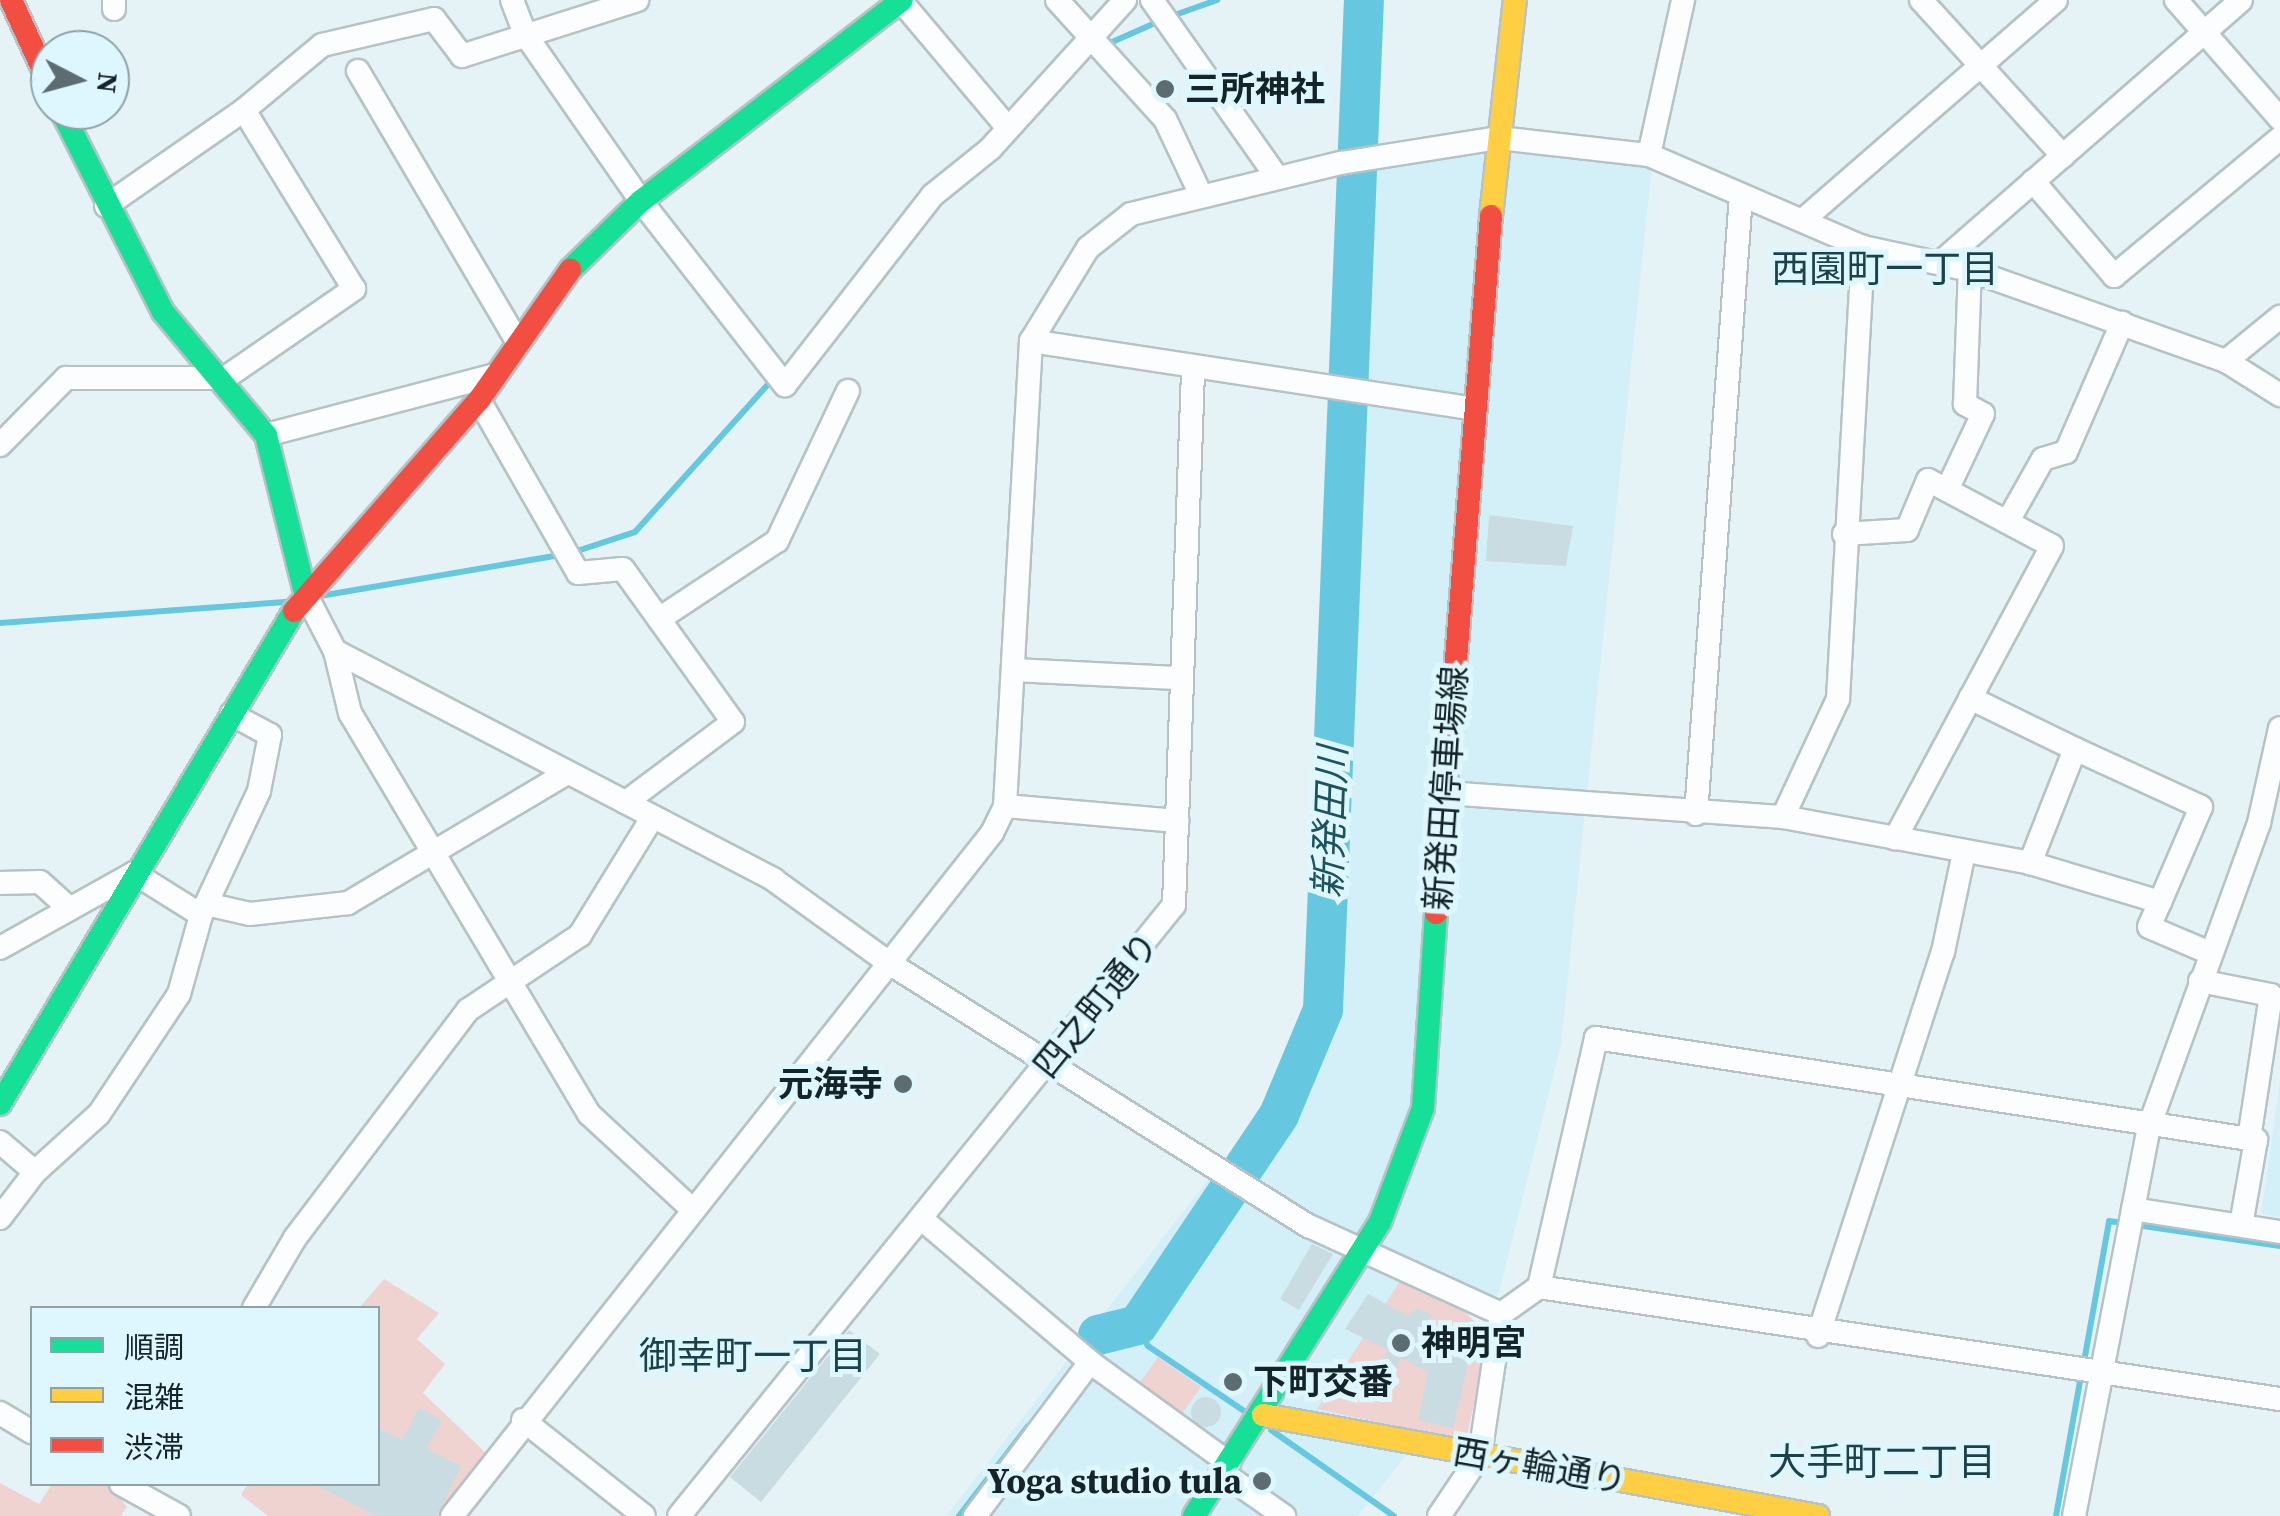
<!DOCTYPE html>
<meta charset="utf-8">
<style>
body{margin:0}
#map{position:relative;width:2280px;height:1516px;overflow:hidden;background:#e5f3f7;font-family:"Source Serif 4","Noto Sans JP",serif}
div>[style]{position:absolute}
.built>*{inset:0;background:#d3f0f9}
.green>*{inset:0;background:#efd3d1}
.stream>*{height:6px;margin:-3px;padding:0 3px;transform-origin:3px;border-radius:3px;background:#66c8e0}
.river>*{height:40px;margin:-20px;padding:0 20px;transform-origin:20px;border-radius:20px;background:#66c8e0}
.building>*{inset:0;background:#c9dce1}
.round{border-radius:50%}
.roads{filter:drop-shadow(2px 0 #b5c2c6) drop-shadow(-2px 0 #b5c2c6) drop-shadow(0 2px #b5c2c6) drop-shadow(0 -2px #b5c2c6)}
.street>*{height:22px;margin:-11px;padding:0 11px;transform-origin:11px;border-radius:11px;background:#fbfdfe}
.fast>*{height:22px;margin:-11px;padding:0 11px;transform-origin:11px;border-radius:11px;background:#16e098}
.slow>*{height:22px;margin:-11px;padding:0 11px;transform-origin:11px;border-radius:11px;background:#ffcf43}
.jam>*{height:22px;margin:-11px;padding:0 11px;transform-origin:11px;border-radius:11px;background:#f24e42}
.dots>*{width:28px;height:28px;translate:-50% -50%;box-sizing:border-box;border:5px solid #def7fe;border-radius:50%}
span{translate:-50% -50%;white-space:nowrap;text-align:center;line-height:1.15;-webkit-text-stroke:10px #def7fe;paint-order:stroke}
.poi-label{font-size:35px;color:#142428;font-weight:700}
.left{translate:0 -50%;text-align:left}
.right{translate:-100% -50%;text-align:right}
.street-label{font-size:35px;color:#142428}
.neighbourhood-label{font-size:38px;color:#1b414c}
.water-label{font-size:38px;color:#1d5260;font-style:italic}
.legend{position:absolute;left:30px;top:1306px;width:350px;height:180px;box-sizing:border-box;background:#def7fe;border:2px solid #8da3a8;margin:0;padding:12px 18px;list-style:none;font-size:30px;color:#142428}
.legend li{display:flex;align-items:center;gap:20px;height:50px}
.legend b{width:50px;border:2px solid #8da3a8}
.north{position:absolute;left:30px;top:30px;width:100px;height:100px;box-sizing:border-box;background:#def7fe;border:2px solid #8da3a8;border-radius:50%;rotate:96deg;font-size:28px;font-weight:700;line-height:40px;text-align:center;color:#142428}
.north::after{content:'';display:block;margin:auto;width:35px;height:45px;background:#5d6c70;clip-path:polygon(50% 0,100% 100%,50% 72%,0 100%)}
</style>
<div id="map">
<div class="built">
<div style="clip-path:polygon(1475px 149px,1652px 165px,1561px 1044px,1498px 1296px,1404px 1276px,1424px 1433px,1358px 1516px,946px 1516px,1314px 1044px,1369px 168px)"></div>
<div style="clip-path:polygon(2280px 1081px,2280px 1217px,2261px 1214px)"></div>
</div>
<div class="green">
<div style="clip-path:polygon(1404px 1275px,1455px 1301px,1488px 1336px,1466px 1442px,1317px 1409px)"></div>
<div style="clip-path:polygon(384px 1279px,439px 1313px,417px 1339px,445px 1364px,423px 1393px,488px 1455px,442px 1516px,268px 1516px,241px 1495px,248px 1484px,378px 1484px,378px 1308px,359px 1308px)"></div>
<div style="clip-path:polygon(1158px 1357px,1201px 1387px,1181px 1415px,1138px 1385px)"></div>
<div style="clip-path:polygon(0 1483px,39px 1504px,52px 1484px,109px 1484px,127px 1507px,121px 1516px,0 1516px)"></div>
</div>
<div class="stream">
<div style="left:1172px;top:16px;width:48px;rotate:-19.6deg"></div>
<div style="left:1103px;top:46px;width:62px;rotate:-23.7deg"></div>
<div style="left:571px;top:553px;width:67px;rotate:-18.2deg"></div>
<div style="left:635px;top:532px;width:205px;rotate:-48deg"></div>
<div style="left:320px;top:596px;width:242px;rotate:-9.7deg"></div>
<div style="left:0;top:623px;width:289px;rotate:-4.2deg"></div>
<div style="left:1138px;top:1325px;width:23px;rotate:65deg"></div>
<div style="left:1148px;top:1346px;width:116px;rotate:34.1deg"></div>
<div style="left:1085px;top:1353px;width:22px;rotate:-54deg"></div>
<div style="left:2084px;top:1362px;width:143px;rotate:-79.9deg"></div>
<div style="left:2109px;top:1221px;width:173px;rotate:8.3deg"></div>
<div style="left:1271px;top:1430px;width:150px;rotate:35deg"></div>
<div style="left:959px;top:1516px;width:113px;rotate:-52.5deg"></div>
<div style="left:2056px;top:1516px;width:143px;rotate:-79.9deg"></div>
</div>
<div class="river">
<div style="left:1098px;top:1335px;width:41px;rotate:-14deg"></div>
<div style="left:1138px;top:1325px;width:253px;rotate:-56.1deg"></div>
<div style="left:1279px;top:1115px;width:114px;rotate:-67.3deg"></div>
<div style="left:1323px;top:1010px;width:1011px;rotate:-87.68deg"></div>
</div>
<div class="building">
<div style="clip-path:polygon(1489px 515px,1573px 526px,1566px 566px,1486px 561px)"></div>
<div style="clip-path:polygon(1312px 1244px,1333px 1254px,1299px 1310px,1280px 1299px)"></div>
<div style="clip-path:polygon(1368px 1294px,1408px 1316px,1417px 1308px,1432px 1315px,1425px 1326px,1473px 1343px,1453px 1428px,1418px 1420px,1428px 1372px,1402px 1358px,1397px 1367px,1383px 1360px,1388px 1350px,1345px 1329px)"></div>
<div style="clip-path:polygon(849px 1330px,880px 1354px,761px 1502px,730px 1477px)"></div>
<div class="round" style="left:1191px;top:1397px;width:30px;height:30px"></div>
<div style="clip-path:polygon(419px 1408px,442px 1420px,426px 1449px,461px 1466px,437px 1516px,377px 1516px,314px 1484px,378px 1484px,378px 1428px,402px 1440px)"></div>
</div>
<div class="roads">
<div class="street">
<div style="left:114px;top:0;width:9px;rotate:90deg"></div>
<div style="left:512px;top:0;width:36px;rotate:69deg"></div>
<div style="left:525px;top:34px;width:203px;rotate:55.2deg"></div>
<div style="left:641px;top:201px;width:234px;rotate:52deg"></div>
<div style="left:785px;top:385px;width:241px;rotate:-52.1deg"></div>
<div style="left:933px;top:195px;width:73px;rotate:-38.9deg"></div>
<div style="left:990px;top:149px;width:201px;rotate:-47.8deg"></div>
<div style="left:1057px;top:0;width:161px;rotate:47.8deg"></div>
<div style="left:1165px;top:119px;width:82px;rotate:64.7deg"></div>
<div style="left:1152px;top:0;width:217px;rotate:54.8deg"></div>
<div style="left:1921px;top:0;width:211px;rotate:47.7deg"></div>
<div style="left:2176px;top:0;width:158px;rotate:48.8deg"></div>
<div style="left:901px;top:1px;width:165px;rotate:49.9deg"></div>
<div style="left:358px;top:71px;width:313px;rotate:59.5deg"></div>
<div style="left:244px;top:110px;width:102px;rotate:-39.8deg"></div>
<div style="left:322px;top:45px;width:115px;rotate:-13.1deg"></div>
<div style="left:434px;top:19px;width:46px;rotate:52.9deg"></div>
<div style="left:462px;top:56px;width:184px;rotate:-17.7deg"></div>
<div style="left:1649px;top:155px;width:159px;rotate:-77.6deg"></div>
<div style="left:2033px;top:181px;width:125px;rotate:49.5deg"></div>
<div style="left:2114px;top:276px;width:216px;rotate:-39.7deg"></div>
<div style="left:1803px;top:220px;width:335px;rotate:-41deg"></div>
<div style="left:1941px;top:262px;width:398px;rotate:-41.1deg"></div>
<div style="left:1031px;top:341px;width:443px;rotate:8.7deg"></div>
<div style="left:2226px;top:361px;width:70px;rotate:-39.2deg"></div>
<div style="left:479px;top:400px;width:199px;rotate:60.2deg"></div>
<div style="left:578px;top:573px;width:45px;rotate:-5.1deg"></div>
<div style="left:623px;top:569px;width:188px;rotate:54.3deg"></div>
<div style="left:733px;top:722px;width:134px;rotate:143.2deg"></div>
<div style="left:266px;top:435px;width:237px;rotate:-14.7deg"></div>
<div style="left:0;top:445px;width:94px;rotate:-45.4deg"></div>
<div style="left:66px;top:378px;width:159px"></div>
<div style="left:225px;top:378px;width:157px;rotate:-34.6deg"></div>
<div style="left:354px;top:289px;width:210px;rotate:-121.6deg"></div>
<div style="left:244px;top:110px;width:168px;rotate:145.2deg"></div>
<div style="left:1947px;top:490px;width:84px;rotate:-64.7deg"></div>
<div style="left:1983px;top:414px;width:21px;rotate:-151deg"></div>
<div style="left:1965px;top:404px;width:134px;rotate:-87.9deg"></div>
<div style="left:2008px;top:521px;width:71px;rotate:-60.6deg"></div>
<div style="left:2043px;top:459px;width:24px;rotate:-17deg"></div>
<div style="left:2066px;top:452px;width:141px;rotate:-66.5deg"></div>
<div style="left:1844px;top:534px;width:63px;rotate:-3.6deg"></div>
<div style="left:1907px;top:530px;width:54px;rotate:-67.2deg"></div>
<div style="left:1928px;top:480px;width:140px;rotate:28deg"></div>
<div style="left:2052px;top:546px;width:332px;rotate:118.2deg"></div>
<div style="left:305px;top:593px;width:65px;rotate:62.7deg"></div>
<div style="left:335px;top:651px;width:495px;rotate:27.5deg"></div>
<div style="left:774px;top:880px;width:142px;rotate:35.8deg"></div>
<div style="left:889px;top:963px;width:496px;rotate:32.1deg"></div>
<div style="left:1309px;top:1226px;width:211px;rotate:24.6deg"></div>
<div style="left:1501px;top:1314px;width:47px;rotate:-35.4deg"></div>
<div style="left:1539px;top:1287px;width:749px;rotate:8.6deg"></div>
<div style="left:659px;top:619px;width:141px;rotate:-33.5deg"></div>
<div style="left:777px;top:541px;width:166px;rotate:-64.7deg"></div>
<div style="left:335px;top:651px;width:64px;rotate:76.4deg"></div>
<div style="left:350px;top:713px;width:467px;rotate:59.2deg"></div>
<div style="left:589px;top:1114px;width:139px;rotate:42.7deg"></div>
<div style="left:1014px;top:670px;width:166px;rotate:2.8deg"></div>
<div style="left:1970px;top:698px;width:117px;rotate:25.9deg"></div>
<div style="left:2075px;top:749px;width:123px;rotate:111.5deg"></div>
<div style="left:2075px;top:749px;width:139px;rotate:24.7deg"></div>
<div style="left:2201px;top:807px;width:103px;rotate:113.3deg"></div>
<div style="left:1447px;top:793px;width:337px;rotate:4.1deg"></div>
<div style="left:1783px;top:817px;width:251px;rotate:10.5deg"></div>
<div style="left:2030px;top:863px;width:136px;rotate:16.7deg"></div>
<div style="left:2160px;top:902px;width:27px;rotate:114deg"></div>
<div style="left:2149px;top:927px;width:66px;rotate:23.1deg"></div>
<div style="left:1005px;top:806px;width:173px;rotate:5deg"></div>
<div style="left:1696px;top:814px;width:620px;rotate:-85.84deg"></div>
<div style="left:1783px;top:817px;width:130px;rotate:-65deg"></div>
<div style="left:1838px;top:699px;width:453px;rotate:-86.8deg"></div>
<div style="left:0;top:883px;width:40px;rotate:-1.4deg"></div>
<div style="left:40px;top:882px;width:40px;rotate:42deg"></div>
<div style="left:206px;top:904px;width:45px;rotate:12.8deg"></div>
<div style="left:250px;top:914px;width:99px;rotate:-6.4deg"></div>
<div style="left:348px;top:903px;width:255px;rotate:-30.7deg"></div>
<div style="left:0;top:948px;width:154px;rotate:-29.2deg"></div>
<div style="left:134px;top:873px;width:79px;rotate:32.1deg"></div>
<div style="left:2200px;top:981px;width:72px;rotate:11.2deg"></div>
<div style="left:2271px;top:995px;width:146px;rotate:98.7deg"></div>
<div style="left:0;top:1142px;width:46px;rotate:40.6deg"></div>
<div style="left:35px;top:1172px;width:86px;rotate:-42.2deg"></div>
<div style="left:99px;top:1114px;width:144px;rotate:-56.3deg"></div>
<div style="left:179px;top:994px;width:82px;rotate:-74.4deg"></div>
<div style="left:201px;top:915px;width:137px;rotate:-64.9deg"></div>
<div style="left:259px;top:791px;width:57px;rotate:-78.9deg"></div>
<div style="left:270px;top:735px;width:44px;rotate:-151.7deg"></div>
<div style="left:2133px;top:1209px;width:149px;rotate:8.9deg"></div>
<div style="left:0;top:1218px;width:58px;rotate:-52.7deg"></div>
<div style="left:924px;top:1221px;width:218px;rotate:40.3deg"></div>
<div style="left:1090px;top:1362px;width:172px;rotate:36deg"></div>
<div style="left:1539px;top:1287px;width:255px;rotate:-77.1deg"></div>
<div style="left:1596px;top:1038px;width:668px;rotate:8.79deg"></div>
<div style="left:2256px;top:1140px;width:86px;rotate:100deg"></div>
<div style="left:254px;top:1308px;width:81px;rotate:-59.6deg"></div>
<div style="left:295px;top:1238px;width:286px;rotate:-52.8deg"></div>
<div style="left:468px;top:1010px;width:135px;rotate:-33.8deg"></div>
<div style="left:580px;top:935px;width:137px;rotate:-58.4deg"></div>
<div style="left:1818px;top:1336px;width:404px;rotate:-72deg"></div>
<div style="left:1943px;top:952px;width:102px;rotate:-78.1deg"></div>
<div style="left:0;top:1413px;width:37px;rotate:31deg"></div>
<div style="left:523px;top:1420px;width:154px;rotate:38.4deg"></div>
<div style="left:1223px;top:1473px;width:75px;rotate:35.2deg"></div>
<div style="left:121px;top:1484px;width:66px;rotate:28.9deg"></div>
<div style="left:452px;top:1516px;width:871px;rotate:-51.67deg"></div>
<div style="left:992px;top:833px;width:30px;rotate:-64deg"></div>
<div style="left:1005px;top:806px;width:466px;rotate:-86.8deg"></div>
<div style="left:1031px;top:341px;width:109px;rotate:-58.5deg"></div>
<div style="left:1088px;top:248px;width:55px;rotate:-38.3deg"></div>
<div style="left:1131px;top:214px;width:216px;rotate:-13.7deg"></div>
<div style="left:1341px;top:163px;width:160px;rotate:-9deg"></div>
<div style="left:1499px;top:138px;width:151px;rotate:6.5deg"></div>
<div style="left:1649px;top:155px;width:233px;rotate:23.3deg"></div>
<div style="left:1863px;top:247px;width:109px;rotate:12.1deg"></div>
<div style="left:1970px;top:270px;width:272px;rotate:19.6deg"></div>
<div style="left:2226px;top:361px;width:64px;rotate:32.2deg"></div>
<div style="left:679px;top:1516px;width:786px;rotate:-50.99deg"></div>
<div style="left:1174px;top:905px;width:533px;rotate:-87.96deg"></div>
<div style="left:975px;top:1516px;width:192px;rotate:-53.2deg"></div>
<div style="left:1439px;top:1516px;width:73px;rotate:-56.1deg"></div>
<div style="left:1480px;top:1455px;width:143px;rotate:-81.5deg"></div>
<div style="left:2074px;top:1516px;width:396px;rotate:-79.1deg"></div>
<div style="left:2149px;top:1127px;width:323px;rotate:-70.1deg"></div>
<div style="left:2259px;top:823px;width:97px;rotate:-77.5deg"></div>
</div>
<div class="fast">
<div style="left:61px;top:110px;width:226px;rotate:63.2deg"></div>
<div style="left:163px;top:312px;width:160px;rotate:50.1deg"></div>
<div style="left:266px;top:435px;width:163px;rotate:76.1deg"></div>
<div style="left:570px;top:270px;width:99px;rotate:-44.2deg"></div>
<div style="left:641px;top:201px;width:329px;rotate:-37.6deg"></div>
<div style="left:0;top:1104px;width:574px;rotate:-59.19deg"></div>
<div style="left:1194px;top:1516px;width:348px;rotate:-57.7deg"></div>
<div style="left:1380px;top:1222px;width:122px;rotate:-69.3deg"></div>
<div style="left:1423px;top:1108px;width:195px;rotate:-86.2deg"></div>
</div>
<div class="slow">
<div style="left:1491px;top:216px;width:217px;rotate:-83.7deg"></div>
<div style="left:1263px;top:1415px;width:564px;rotate:10.31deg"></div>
</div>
<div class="jam">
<div style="left:11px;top:0;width:94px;rotate:65.4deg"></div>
<div style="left:294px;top:611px;width:281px;rotate:-48.8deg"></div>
<div style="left:479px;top:400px;width:159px;rotate:-55deg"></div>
<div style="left:1436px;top:913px;width:699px;rotate:-85.49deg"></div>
</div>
</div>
<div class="dots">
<div style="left:1165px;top:89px;background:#5d6c70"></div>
<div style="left:903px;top:1084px;background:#5d6c70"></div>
<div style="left:1401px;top:1343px;background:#5d6c70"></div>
<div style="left:1233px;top:1382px;background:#5d6c70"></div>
<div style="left:1262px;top:1481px;background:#5d6c70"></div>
</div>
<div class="poi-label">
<span class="left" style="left:1185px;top:89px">三所神社</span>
<span class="right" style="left:883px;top:1084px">元海寺</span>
<span class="left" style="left:1421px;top:1343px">神明宮</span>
<span class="left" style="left:1253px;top:1382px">下町交番</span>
<span class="right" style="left:1242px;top:1481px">Yoga studio tula</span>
</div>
<div class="street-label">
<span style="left:1446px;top:788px;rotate:-86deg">新発田停車場線</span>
<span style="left:1096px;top:1005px;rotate:-51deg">四之町通り</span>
<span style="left:1540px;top:1466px;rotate:10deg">西ヶ輪通り</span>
</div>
<div class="neighbourhood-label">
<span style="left:1885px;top:270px">西園町一丁目</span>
<span style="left:753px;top:1357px">御幸町一丁目</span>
<span style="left:1882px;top:1463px">大手町二丁目</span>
</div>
<div class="water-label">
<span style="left:1331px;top:822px;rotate:-88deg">新発田川</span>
</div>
<ul class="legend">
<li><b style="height:12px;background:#16e098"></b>順調</li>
<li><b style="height:12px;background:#ffcf43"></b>混雑</li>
<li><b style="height:12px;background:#f24e42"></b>渋滞</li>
</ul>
<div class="north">N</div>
</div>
